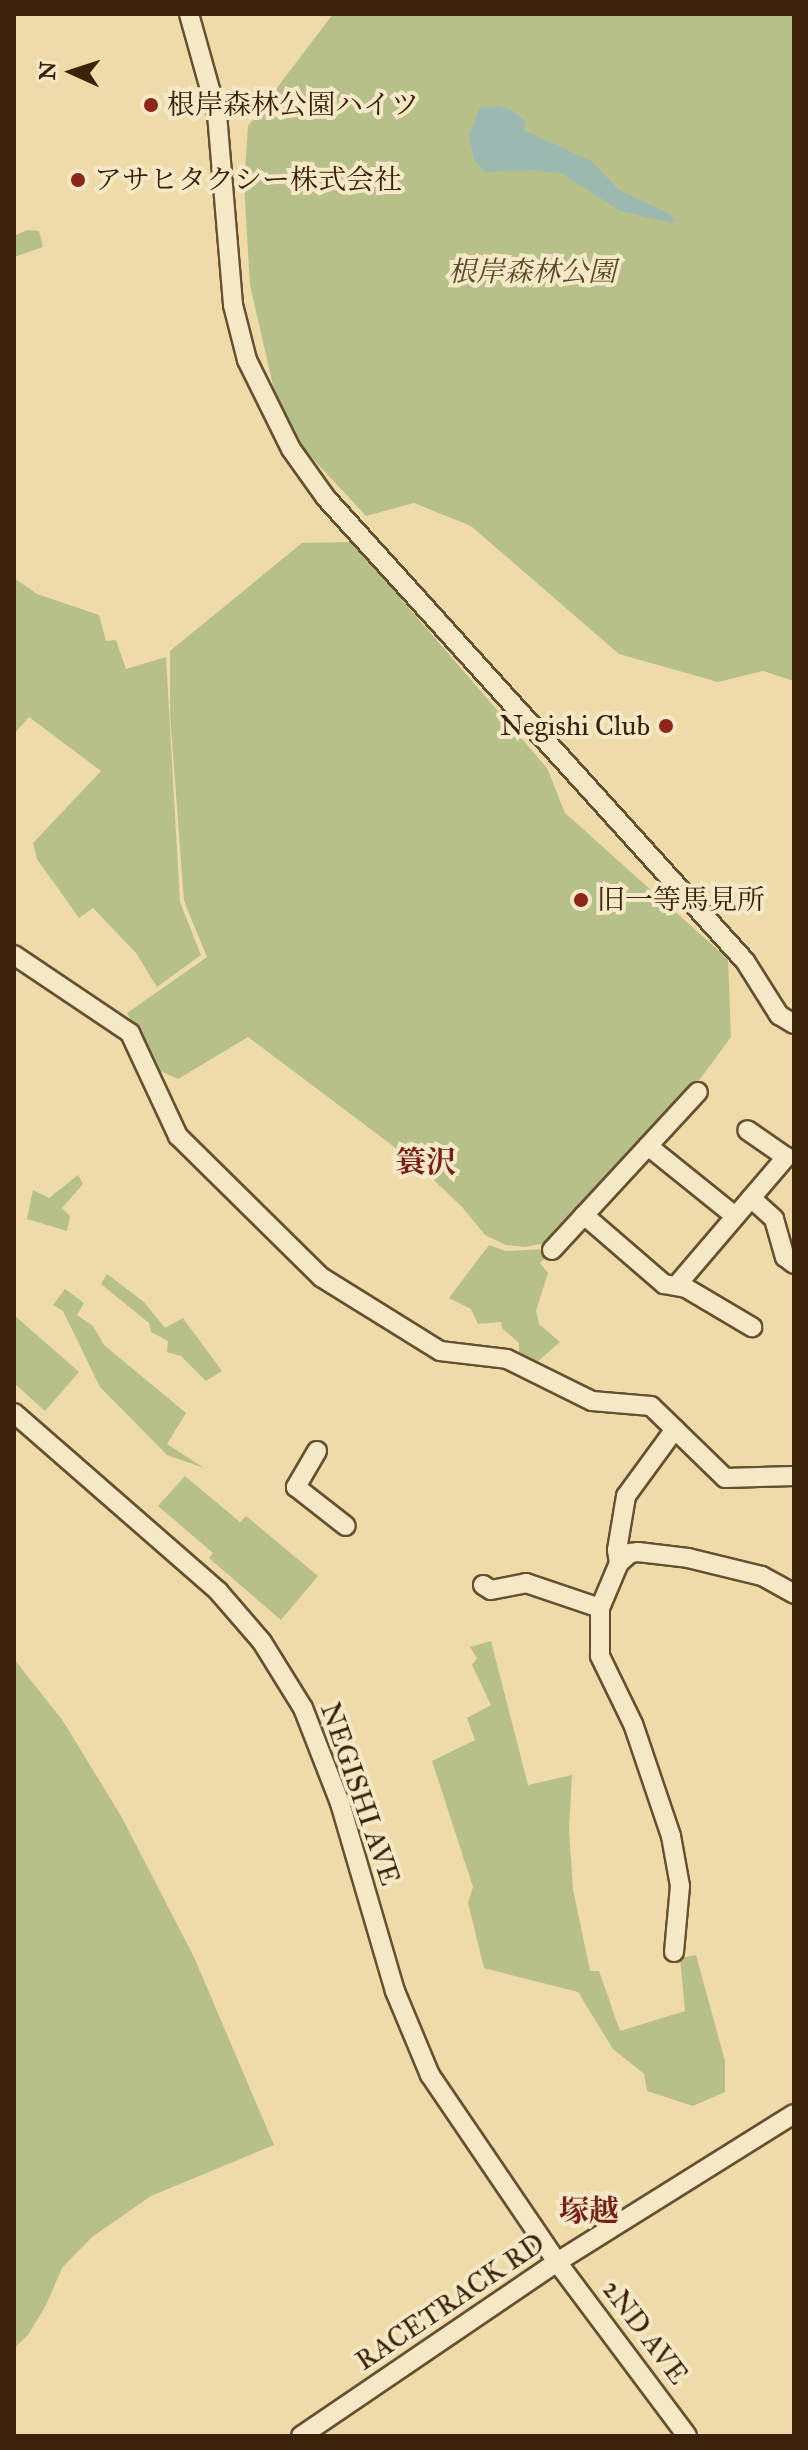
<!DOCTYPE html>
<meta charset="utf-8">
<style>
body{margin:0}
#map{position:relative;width:808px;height:2450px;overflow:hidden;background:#eedba9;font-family:"IM FELL Great Primer","Noto Serif JP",serif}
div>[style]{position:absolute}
.green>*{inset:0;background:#b7c089}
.water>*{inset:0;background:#9cb9b1}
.roads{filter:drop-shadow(2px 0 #675030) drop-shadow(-2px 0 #675030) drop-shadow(0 2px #675030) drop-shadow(0 -2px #675030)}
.minor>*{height:18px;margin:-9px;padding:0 9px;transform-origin:9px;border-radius:9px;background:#f4e8c7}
.dots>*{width:22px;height:22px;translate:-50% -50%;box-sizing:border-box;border:4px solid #f4e8c7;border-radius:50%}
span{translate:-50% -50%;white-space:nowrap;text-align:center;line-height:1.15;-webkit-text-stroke:8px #f4e8c7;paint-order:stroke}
.poi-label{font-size:28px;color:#3a2107}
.left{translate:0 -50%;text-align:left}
.right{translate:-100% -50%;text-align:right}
.park-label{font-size:28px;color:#594928;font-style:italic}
.street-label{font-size:28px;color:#3a2107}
.neighbourhood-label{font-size:30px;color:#7a1f14;font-weight:700}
.frame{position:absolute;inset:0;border:16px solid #3a2107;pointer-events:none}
.north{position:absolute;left:32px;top:32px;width:80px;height:80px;-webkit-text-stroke:6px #f4e8c7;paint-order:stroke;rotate:273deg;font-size:22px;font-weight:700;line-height:32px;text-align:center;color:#3a2107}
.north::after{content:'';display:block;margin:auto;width:28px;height:36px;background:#3a2107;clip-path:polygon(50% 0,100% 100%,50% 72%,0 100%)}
</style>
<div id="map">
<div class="green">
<div style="clip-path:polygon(333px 14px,794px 14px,794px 681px,763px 671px,718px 682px,619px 654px,471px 526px,414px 503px,366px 516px,300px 445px,274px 390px,250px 285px,244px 184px,248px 126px)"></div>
<div style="clip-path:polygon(27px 230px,39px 231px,43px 247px,14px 257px,14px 236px)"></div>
<div style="clip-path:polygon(352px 542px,547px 768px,565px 813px,728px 959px,731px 1037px,689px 1094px,546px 1243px,525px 1247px,506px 1245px,485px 1235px,463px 1208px,417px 1164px,248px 1037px,178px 1079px,158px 1070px,127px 1013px,207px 957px,184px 901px,170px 715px,170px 651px,302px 543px)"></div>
<div style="clip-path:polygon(14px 578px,37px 594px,99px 615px,106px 641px,116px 640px,126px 669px,166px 657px,180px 902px,201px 955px,157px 987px,136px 953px,93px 908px,79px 918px,37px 859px,33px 843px,101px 771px,29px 717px,14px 734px)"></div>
<div style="clip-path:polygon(78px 1175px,83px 1184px,62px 1208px,70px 1216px,67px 1231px,27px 1219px,33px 1190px,49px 1198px)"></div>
<div style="clip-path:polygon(489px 1245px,506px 1251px,545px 1249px,547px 1256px,540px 1263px,548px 1273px,536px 1311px,539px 1324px,560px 1342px,536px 1363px,519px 1352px,519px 1343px,502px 1328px,501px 1322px,478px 1324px,471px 1309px,449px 1298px)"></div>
<div style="clip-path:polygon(107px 1274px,144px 1302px,165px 1328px,183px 1318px,222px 1371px,206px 1381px,181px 1356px,167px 1352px,168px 1341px,151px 1332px,149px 1323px,101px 1284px)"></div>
<div style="clip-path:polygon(65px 1289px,84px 1303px,77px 1315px,93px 1326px,104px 1345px,186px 1413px,167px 1444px,204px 1468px,167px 1455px,100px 1387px,63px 1311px,53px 1305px)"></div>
<div style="clip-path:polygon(14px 1315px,79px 1372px,45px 1411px,14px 1383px)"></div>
<div style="clip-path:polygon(185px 1476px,240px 1522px,246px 1516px,318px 1576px,281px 1620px,209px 1558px,213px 1553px,158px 1506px)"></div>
<div style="clip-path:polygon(491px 1641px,528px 1785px,572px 1775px,569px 1830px,573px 1889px,590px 1971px,599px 1971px,620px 2031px,685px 2011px,680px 1958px,696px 1955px,725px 2061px,725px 2092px,693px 2106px,647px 2091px,644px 2074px,613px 2049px,578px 1992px,484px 1968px,468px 1903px,473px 1887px,432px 1761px,475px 1740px,467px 1718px,491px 1705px,472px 1665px,477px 1658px,470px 1647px)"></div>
<div style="clip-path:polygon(14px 1659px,63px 1721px,121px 1816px,194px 1957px,274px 2145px,151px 2196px,92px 2237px,62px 2268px,46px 2305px,28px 2335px,14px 2348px)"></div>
</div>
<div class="water">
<div style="clip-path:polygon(499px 106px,512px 110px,526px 122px,524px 130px,591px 161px,619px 190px,668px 213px,675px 219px,673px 223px,620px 211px,563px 174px,533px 170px,485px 172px,474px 160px,469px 136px,480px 107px)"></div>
</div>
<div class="roads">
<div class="minor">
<div style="left:189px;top:14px;width:104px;rotate:74.4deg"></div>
<div style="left:217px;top:114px;width:192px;rotate:85.2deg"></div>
<div style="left:233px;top:305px;width:57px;rotate:75.7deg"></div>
<div style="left:247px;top:360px;width:99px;rotate:63.7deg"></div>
<div style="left:291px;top:449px;width:60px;rotate:54.5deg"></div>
<div style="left:326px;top:498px;width:624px;rotate:47.86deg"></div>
<div style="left:745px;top:961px;width:64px;rotate:57.8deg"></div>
<div style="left:779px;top:1015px;width:17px;rotate:31deg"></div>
<div style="left:14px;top:955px;width:140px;rotate:33.9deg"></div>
<div style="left:130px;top:1033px;width:114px;rotate:65deg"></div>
<div style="left:178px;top:1136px;width:201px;rotate:44.6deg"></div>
<div style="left:321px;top:1277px;width:140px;rotate:31.9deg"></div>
<div style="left:440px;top:1351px;width:67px;rotate:6.8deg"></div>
<div style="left:507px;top:1359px;width:95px;rotate:26.3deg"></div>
<div style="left:592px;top:1401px;width:59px;rotate:4.8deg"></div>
<div style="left:651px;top:1406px;width:103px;rotate:44.2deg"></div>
<div style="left:725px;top:1478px;width:69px;rotate:-1.7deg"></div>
<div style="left:648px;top:1146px;width:112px;rotate:38.8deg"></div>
<div style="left:751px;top:1198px;width:31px;rotate:42deg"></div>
<div style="left:774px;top:1219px;width:40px;rotate:74deg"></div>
<div style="left:785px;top:1257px;width:11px;rotate:38deg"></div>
<div style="left:584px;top:1215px;width:106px;rotate:40.8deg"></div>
<div style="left:664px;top:1284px;width:22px;rotate:10deg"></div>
<div style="left:686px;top:1288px;width:77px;rotate:30.6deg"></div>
<div style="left:552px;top:1250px;width:215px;rotate:-47.3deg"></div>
<div style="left:676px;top:1286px;width:170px;rotate:-49.5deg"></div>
<div style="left:786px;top:1157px;width:47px;rotate:-145.3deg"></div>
<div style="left:14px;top:1413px;width:271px;rotate:41.1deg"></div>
<div style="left:218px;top:1591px;width:67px;rotate:49.2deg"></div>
<div style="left:262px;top:1642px;width:78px;rotate:58.2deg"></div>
<div style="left:303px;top:1708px;width:102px;rotate:68.7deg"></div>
<div style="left:340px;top:1803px;width:196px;rotate:73.7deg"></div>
<div style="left:395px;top:1991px;width:91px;rotate:67.4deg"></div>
<div style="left:430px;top:2075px;width:226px;rotate:55.8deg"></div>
<div style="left:557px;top:2262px;width:217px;rotate:53.2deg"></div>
<div style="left:317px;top:1451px;width:42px;rotate:120.3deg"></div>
<div style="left:296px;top:1487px;width:63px;rotate:38deg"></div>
<div style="left:619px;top:1563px;width:13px;rotate:-99deg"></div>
<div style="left:617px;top:1550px;width:55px;rotate:-80.5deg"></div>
<div style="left:626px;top:1496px;width:83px;rotate:-53.8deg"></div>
<div style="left:483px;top:1585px;width:9px;rotate:32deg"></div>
<div style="left:491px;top:1590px;width:36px;rotate:-11deg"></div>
<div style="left:526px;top:1583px;width:78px;rotate:18.7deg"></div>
<div style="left:674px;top:1952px;width:66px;rotate:-84.8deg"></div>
<div style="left:680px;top:1886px;width:51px;rotate:-100.2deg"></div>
<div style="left:671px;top:1836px;width:118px;rotate:-108.7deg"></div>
<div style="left:633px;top:1724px;width:76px;rotate:-115.9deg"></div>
<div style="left:600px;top:1656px;width:48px;rotate:-90deg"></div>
<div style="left:600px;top:1608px;width:49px;rotate:-67.1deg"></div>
<div style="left:619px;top:1563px;width:15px;rotate:-42deg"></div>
<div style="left:630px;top:1553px;width:8px;rotate:-7deg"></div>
<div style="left:638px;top:1552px;width:50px;rotate:6.8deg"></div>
<div style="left:688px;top:1558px;width:76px;rotate:13.7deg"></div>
<div style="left:762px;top:1576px;width:37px;rotate:29deg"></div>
<div style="left:301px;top:2436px;width:310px;rotate:-34.2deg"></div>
<div style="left:557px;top:2262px;width:279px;rotate:-32deg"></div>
</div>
</div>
<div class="dots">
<div style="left:151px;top:105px;background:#8f2418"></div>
<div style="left:78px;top:180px;background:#8f2418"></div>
<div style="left:666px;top:726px;background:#8f2418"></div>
<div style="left:581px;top:900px;background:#8f2418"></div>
</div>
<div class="poi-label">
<span class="left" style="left:167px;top:105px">根岸森林公園ハイツ</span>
<span class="left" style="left:94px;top:180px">アサヒタクシー株式会社</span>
<span class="right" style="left:650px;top:726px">Negishi Club</span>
<span class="left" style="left:597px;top:900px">旧一等馬見所</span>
</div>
<div class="park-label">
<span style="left:532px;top:272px">根岸森林公園</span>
</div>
<div class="street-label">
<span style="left:360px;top:1794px;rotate:71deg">NEGISHI AVE</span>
<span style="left:450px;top:2302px;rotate:-34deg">RACETRACK RD</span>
<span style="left:645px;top:2332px;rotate:53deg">2ND AVE</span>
</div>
<div class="neighbourhood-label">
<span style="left:426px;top:1162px">簑沢</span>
<span style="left:589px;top:2211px">塚越</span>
</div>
<div class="frame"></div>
<div class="north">N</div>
</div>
